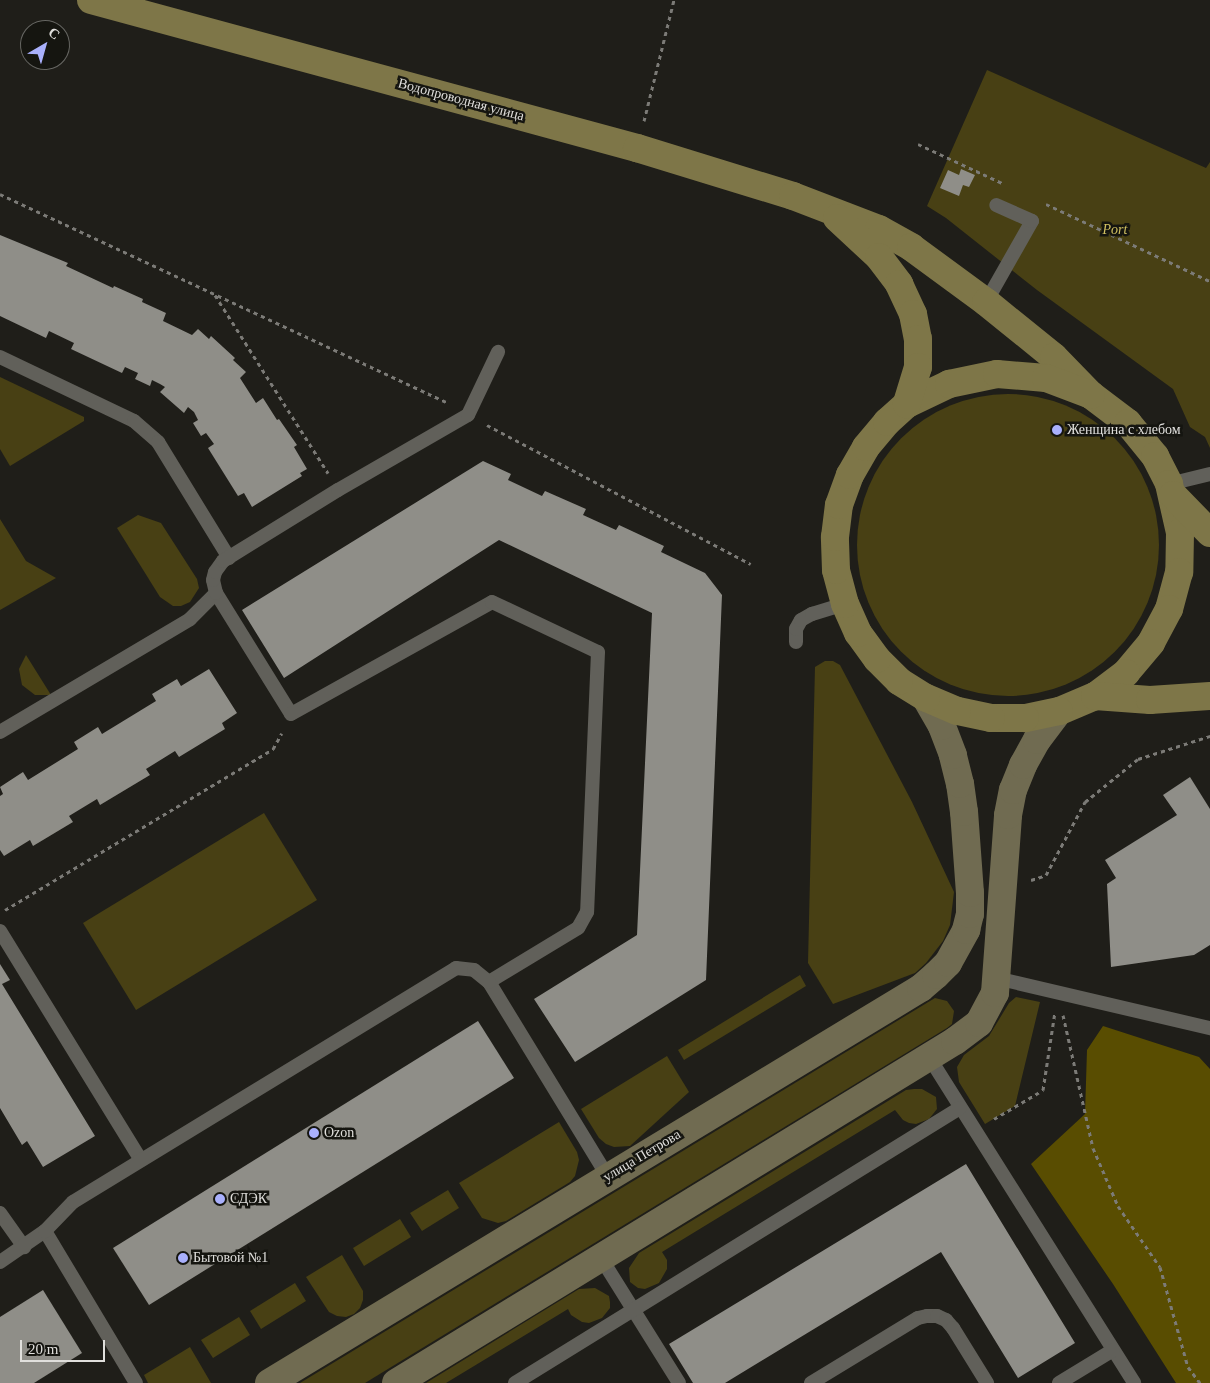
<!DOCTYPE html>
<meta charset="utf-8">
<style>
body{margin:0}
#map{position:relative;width:1210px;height:1383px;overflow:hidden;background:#1f1e19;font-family:"Times New Roman",serif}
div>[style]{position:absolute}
.green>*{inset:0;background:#484014}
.round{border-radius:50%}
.forest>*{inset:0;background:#594d01}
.building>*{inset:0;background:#8f8e88}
.path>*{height:3px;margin-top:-1.5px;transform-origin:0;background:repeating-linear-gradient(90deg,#7c7b77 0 4px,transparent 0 8px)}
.service>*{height:14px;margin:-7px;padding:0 7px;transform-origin:7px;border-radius:7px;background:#61605a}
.secondary>*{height:28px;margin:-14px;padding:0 14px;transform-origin:14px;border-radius:14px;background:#706b51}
.primary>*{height:28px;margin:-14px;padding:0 14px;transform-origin:14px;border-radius:14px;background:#7e7648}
.dots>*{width:14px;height:14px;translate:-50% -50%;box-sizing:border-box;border:2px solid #151510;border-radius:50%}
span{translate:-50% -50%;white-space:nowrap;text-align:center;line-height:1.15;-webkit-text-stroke:5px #151510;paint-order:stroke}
.street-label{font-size:14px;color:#e0dfdc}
.park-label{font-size:14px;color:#d0c061;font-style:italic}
.poi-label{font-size:14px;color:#e0dfdc}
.left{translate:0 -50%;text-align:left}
.north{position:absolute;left:20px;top:20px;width:50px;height:50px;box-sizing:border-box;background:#151510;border:1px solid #666662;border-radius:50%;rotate:38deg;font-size:14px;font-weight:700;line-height:20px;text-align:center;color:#e0dfdc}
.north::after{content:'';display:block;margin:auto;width:18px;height:22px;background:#a9b0fc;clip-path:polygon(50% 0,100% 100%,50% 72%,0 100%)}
.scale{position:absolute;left:20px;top:1340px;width:85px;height:22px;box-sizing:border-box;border:2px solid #e0dfdc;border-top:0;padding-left:6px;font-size:15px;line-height:18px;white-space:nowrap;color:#e0dfdc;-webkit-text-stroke:4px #151510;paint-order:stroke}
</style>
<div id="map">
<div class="green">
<div style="clip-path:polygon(987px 70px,1206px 168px,1210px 162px,1210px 448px,1205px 437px,1190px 427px,1173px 389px,1037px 290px,946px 218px,927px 206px)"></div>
<div style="clip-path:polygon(0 377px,84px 417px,84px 421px,10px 466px,0 449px)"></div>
<div class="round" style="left:857px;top:394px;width:302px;height:302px"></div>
<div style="clip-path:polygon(138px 515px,161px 523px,197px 579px,199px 588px,190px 602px,181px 606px,173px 606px,160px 597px,117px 528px)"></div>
<div style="clip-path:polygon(0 519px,26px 561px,56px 578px,0 610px)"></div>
<div style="clip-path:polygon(26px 655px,51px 695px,35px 695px,22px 685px,19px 669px)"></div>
<div style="clip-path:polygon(825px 661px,833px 661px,840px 665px,912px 802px,954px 892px,950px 925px,943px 941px,926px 963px,915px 973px,833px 1004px,808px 963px,815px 667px)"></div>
<div style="clip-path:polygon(264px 813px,317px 900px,136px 1010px,83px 923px)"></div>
<div style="clip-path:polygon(800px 975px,806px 986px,684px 1060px,678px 1050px)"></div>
<div style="clip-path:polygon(1016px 997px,1040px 1002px,1015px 1106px,985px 1124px,959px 1082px,957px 1067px,964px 1055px,989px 1036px,1009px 1003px)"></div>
<div style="clip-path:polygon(935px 998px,947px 1001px,954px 1011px,952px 1024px,947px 1028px,365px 1383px,300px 1383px)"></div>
<div style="clip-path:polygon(667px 1056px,689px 1092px,630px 1146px,614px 1147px,606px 1144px,599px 1138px,581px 1109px)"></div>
<div style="clip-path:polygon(914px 1089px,922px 1089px,936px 1097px,937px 1109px,929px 1119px,916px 1124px,909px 1123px,903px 1120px,895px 1110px,662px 1252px,667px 1260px,667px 1269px,659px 1283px,645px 1289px,638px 1288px,630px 1282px,629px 1268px,639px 1253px,906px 1090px)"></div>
<div style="clip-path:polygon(559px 1122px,577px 1152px,579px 1160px,575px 1176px,570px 1182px,506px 1221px,498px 1223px,482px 1218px,459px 1183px)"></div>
<div style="clip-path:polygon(448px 1190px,459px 1208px,422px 1231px,410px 1213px)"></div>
<div style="clip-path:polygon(400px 1219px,411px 1237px,364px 1266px,353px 1248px)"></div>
<div style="clip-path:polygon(342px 1255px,363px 1291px,363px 1300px,360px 1308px,354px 1314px,346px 1317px,337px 1316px,329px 1312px,306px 1277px)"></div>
<div style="clip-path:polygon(295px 1283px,306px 1301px,261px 1329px,250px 1311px)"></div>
<div style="clip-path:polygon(595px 1288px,609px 1296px,610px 1302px,610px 1308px,602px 1318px,589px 1323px,582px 1322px,571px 1315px,568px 1309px,446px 1383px,426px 1383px,579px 1289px)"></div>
<div style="clip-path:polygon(239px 1317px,250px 1335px,213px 1358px,201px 1340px)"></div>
<div style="clip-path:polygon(190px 1347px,211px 1383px,148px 1383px,144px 1375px)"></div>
</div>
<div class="forest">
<div style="clip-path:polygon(1103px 1026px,1199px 1057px,1210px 1069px,1210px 1383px,1176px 1383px,1113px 1284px,1031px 1164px,1085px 1114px,1087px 1050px)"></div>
</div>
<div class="building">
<div style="clip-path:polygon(961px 169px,975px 175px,969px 187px,963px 185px,959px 196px,940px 188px,948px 170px,959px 175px)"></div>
<div style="clip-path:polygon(0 235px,68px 263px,66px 266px,113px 288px,114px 286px,143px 299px,142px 302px,166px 313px,163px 321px,192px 335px,198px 329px,209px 339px,211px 336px,235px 358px,233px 360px,246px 372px,240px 378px,256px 403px,263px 398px,277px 420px,279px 419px,297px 445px,294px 447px,307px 469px,300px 473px,302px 476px,252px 507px,244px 493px,238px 496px,208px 448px,214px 444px,206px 433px,201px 436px,193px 423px,198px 420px,194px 412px,188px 407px,184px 413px,160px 392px,165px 387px,160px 384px,152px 380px,150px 386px,135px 379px,138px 373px,125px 367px,122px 373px,71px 349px,74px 343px,49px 331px,46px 338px,0 316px)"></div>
<div style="clip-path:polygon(483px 461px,511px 474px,508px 480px,542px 496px,545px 491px,586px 509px,583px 515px,616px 530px,619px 525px,664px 546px,661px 552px,705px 573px,722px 595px,706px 980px,575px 1062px,534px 999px,637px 935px,652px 613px,499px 540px,284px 678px,242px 610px)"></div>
<div style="clip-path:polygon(209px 669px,237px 713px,222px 723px,225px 729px,179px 757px,175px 751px,146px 769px,150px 775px,100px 805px,97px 799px,69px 816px,73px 822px,33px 846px,30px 840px,4px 856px,0 850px,0 796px,3px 794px,0 787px,23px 772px,28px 780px,78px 749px,74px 742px,98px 727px,102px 734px,156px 701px,152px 694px,177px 679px,181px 686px)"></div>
<div style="clip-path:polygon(1190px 777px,1210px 809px,1210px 945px,1194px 955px,1111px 967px,1107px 884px,1116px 878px,1105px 860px,1177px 815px,1163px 795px)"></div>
<div style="clip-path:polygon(0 964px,10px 980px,2px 984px,95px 1136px,43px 1167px,27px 1141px,22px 1145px,0 1108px)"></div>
<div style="clip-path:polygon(478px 1021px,514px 1078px,149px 1305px,113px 1248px)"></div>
<div style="clip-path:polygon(966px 1164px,1075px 1343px,1018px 1378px,941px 1252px,725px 1383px,693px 1383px,669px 1344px)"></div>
<div style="clip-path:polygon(43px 1290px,82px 1353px,34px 1383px,0 1383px,0 1317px)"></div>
</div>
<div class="path">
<div style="left:644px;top:121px;width:125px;rotate:-76.1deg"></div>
<div style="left:918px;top:144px;width:93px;rotate:24.9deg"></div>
<div style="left:0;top:194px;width:492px;rotate:25deg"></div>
<div style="left:1046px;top:204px;width:181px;rotate:25.2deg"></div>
<div style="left:215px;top:295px;width:211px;rotate:57.6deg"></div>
<div style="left:487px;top:425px;width:298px;rotate:27.8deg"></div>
<div style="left:1031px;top:880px;width:16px;rotate:-18deg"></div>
<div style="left:1046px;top:875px;width:83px;rotate:-61.9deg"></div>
<div style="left:1085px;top:802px;width:68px;rotate:-39.1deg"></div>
<div style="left:1138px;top:759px;width:76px;rotate:-17.7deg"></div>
<div style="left:5px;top:910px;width:313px;rotate:-31deg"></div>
<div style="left:273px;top:749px;width:18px;rotate:-61deg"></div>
<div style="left:1063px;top:1015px;width:136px;rotate:77.3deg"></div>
<div style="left:1093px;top:1148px;width:63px;rotate:66.7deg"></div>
<div style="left:1118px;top:1206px;width:74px;rotate:55.5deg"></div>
<div style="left:1160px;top:1267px;width:104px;rotate:74.4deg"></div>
<div style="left:1188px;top:1367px;width:20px;rotate:53deg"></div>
<div style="left:994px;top:1119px;width:57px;rotate:-30.6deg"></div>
<div style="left:1043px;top:1090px;width:79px;rotate:-81.3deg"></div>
</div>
<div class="service">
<div style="left:986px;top:302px;width:93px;rotate:-60.4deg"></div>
<div style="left:1032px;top:221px;width:39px;rotate:-156deg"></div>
<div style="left:0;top:357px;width:148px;rotate:25.5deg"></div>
<div style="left:134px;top:421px;width:32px;rotate:41deg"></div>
<div style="left:158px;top:442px;width:136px;rotate:58.5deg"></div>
<div style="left:1169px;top:484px;width:42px;rotate:-13.7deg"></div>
<div style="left:216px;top:593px;width:142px;rotate:58.2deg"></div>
<div style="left:291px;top:714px;width:230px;rotate:-29.1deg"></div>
<div style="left:492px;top:602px;width:117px;rotate:25.3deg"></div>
<div style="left:598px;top:652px;width:260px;rotate:92.4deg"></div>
<div style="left:587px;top:912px;width:18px;rotate:119deg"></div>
<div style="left:578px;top:928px;width:104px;rotate:148.8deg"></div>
<div style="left:489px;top:982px;width:228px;rotate:58.6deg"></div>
<div style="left:796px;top:642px;width:13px;rotate:-90deg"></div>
<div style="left:796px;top:629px;width:10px;rotate:-61deg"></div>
<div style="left:801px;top:620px;width:13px;rotate:-29deg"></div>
<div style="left:812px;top:614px;width:34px;rotate:-17deg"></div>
<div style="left:0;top:732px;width:221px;rotate:-30.7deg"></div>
<div style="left:190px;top:619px;width:37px;rotate:-45deg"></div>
<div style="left:216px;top:593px;width:13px;rotate:-103deg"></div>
<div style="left:213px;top:580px;width:8px;rotate:-76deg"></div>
<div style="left:215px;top:572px;width:14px;rotate:-54deg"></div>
<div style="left:223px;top:561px;width:135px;rotate:-31.7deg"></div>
<div style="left:338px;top:490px;width:150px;rotate:-30deg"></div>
<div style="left:468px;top:415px;width:70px;rotate:-64.5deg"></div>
<div style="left:0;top:931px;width:269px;rotate:58.4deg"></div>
<div style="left:996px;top:978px;width:220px;rotate:13.2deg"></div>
<div style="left:929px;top:1057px;width:385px;rotate:57.8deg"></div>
<div style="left:0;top:1213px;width:42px;rotate:54.8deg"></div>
<div style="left:45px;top:1231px;width:177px;rotate:59.1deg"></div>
<div style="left:601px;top:1258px;width:147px;rotate:58deg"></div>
<div style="left:0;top:1262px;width:55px;rotate:-34.6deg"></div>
<div style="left:45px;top:1231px;width:40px;rotate:-46deg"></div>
<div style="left:73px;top:1202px;width:449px;rotate:-31.4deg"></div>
<div style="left:456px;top:968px;width:18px;rotate:6deg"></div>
<div style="left:474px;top:970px;width:19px;rotate:39deg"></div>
<div style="left:515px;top:1383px;width:523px;rotate:-31.72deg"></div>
<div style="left:811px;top:1383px;width:125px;rotate:-31.3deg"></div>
<div style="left:918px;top:1318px;width:9px;rotate:-13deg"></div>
<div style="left:927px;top:1316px;width:10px"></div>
<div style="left:937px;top:1316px;width:10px;rotate:24deg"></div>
<div style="left:946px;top:1320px;width:11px;rotate:49deg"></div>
<div style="left:953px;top:1328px;width:65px;rotate:58.3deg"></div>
<div style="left:1059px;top:1383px;width:63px;rotate:-31.4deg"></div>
</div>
<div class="secondary">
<div style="left:269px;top:1383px;width:762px;rotate:-31.21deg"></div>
<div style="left:921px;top:988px;width:20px;rotate:-41deg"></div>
<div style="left:936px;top:975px;width:17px;rotate:-45deg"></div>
<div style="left:948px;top:963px;width:38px;rotate:-61deg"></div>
<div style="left:966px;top:930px;width:16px;rotate:-76deg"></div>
<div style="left:970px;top:914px;width:21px;rotate:-90deg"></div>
<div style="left:970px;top:893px;width:81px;rotate:-94.2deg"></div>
<div style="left:964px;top:812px;width:28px;rotate:-98deg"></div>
<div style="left:960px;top:784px;width:30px;rotate:-104deg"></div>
<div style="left:953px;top:755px;width:31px;rotate:-111deg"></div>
<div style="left:942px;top:726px;width:32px;rotate:-120deg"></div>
<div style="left:396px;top:1383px;width:655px;rotate:-31.46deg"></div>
<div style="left:955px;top:1041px;width:30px;rotate:-37deg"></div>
<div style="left:979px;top:1023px;width:34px;rotate:-62deg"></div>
<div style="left:995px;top:993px;width:178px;rotate:-85.8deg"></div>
<div style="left:1008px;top:815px;width:25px;rotate:-79deg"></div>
<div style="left:1013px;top:790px;width:27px;rotate:-68deg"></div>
<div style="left:1023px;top:765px;width:29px;rotate:-61deg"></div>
<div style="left:1037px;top:740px;width:36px;rotate:-53deg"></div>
</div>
<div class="primary">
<div style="left:91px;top:0;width:566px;rotate:15.17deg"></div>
<div style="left:637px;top:148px;width:163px;rotate:17.1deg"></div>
<div style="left:793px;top:196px;width:92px;rotate:21deg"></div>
<div style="left:879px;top:229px;width:37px;rotate:29deg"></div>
<div style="left:911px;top:247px;width:93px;rotate:36.3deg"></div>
<div style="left:986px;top:302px;width:87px;rotate:39deg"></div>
<div style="left:1054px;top:357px;width:53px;rotate:45.8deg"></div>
<div style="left:1091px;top:395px;width:46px;rotate:37.1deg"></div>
<div style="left:1128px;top:423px;width:43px;rotate:50.7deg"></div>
<div style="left:1155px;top:456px;width:31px;rotate:63deg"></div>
<div style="left:1169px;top:484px;width:50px;rotate:77.3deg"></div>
<div style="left:1180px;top:533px;width:39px;rotate:91deg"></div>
<div style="left:1179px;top:572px;width:38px;rotate:105deg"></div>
<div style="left:1169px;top:609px;width:38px;rotate:118deg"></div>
<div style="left:1151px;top:643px;width:39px;rotate:130deg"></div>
<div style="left:1126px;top:673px;width:39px;rotate:143deg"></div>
<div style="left:1095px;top:696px;width:39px;rotate:157deg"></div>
<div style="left:1059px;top:711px;width:35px;rotate:168deg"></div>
<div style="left:1025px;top:718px;width:34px;rotate:180deg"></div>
<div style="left:991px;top:718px;width:35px;rotate:-168deg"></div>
<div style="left:957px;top:711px;width:34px;rotate:-157deg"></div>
<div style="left:926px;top:698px;width:32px;rotate:-148deg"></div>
<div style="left:899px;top:681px;width:31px;rotate:-135deg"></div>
<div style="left:877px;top:659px;width:32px;rotate:-126deg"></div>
<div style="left:858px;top:633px;width:32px;rotate:-114deg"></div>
<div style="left:845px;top:604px;width:35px;rotate:-105deg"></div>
<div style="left:836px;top:570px;width:33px;rotate:-92deg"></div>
<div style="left:835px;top:537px;width:32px;rotate:-83deg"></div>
<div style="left:839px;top:505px;width:32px;rotate:-70deg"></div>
<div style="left:850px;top:475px;width:32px;rotate:-60deg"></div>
<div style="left:866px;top:447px;width:33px;rotate:-50deg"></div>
<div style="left:887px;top:422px;width:27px;rotate:-42deg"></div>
<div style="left:907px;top:404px;width:47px;rotate:-25.5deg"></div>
<div style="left:949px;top:384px;width:49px;rotate:-11.8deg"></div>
<div style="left:997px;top:374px;width:49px;rotate:4.7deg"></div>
<div style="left:1046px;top:378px;width:48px;rotate:20.7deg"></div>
<div style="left:837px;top:218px;width:57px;rotate:42.9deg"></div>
<div style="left:879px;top:257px;width:34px;rotate:53deg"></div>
<div style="left:899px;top:284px;width:33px;rotate:65deg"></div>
<div style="left:913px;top:314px;width:25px;rotate:79deg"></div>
<div style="left:918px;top:339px;width:28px;rotate:90deg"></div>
<div style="left:918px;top:367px;width:39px;rotate:107deg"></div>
<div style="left:1173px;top:495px;width:53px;rotate:45.8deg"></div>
<div style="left:1095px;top:696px;width:55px;rotate:4.2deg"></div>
<div style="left:1150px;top:700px;width:60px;rotate:-3.8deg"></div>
</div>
<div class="dots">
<div style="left:1057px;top:430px;background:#a9b0fc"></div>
<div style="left:314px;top:1133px;background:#a9b0fc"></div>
<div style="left:220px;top:1199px;background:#a9b0fc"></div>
<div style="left:183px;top:1258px;background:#a9b0fc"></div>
</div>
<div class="street-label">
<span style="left:461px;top:100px;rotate:15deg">Водопроводная улица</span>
<span style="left:642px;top:1156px;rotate:-31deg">улица Петрова</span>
</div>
<div class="park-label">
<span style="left:1115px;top:230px">Port</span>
</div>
<div class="poi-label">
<span class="left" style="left:1067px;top:430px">Женщина с хлебом</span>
<span class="left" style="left:324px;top:1133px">Ozon</span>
<span class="left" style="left:230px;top:1199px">СДЭК</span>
<span class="left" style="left:193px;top:1258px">Бытовой №1</span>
</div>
<div class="north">С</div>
<div class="scale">20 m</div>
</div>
